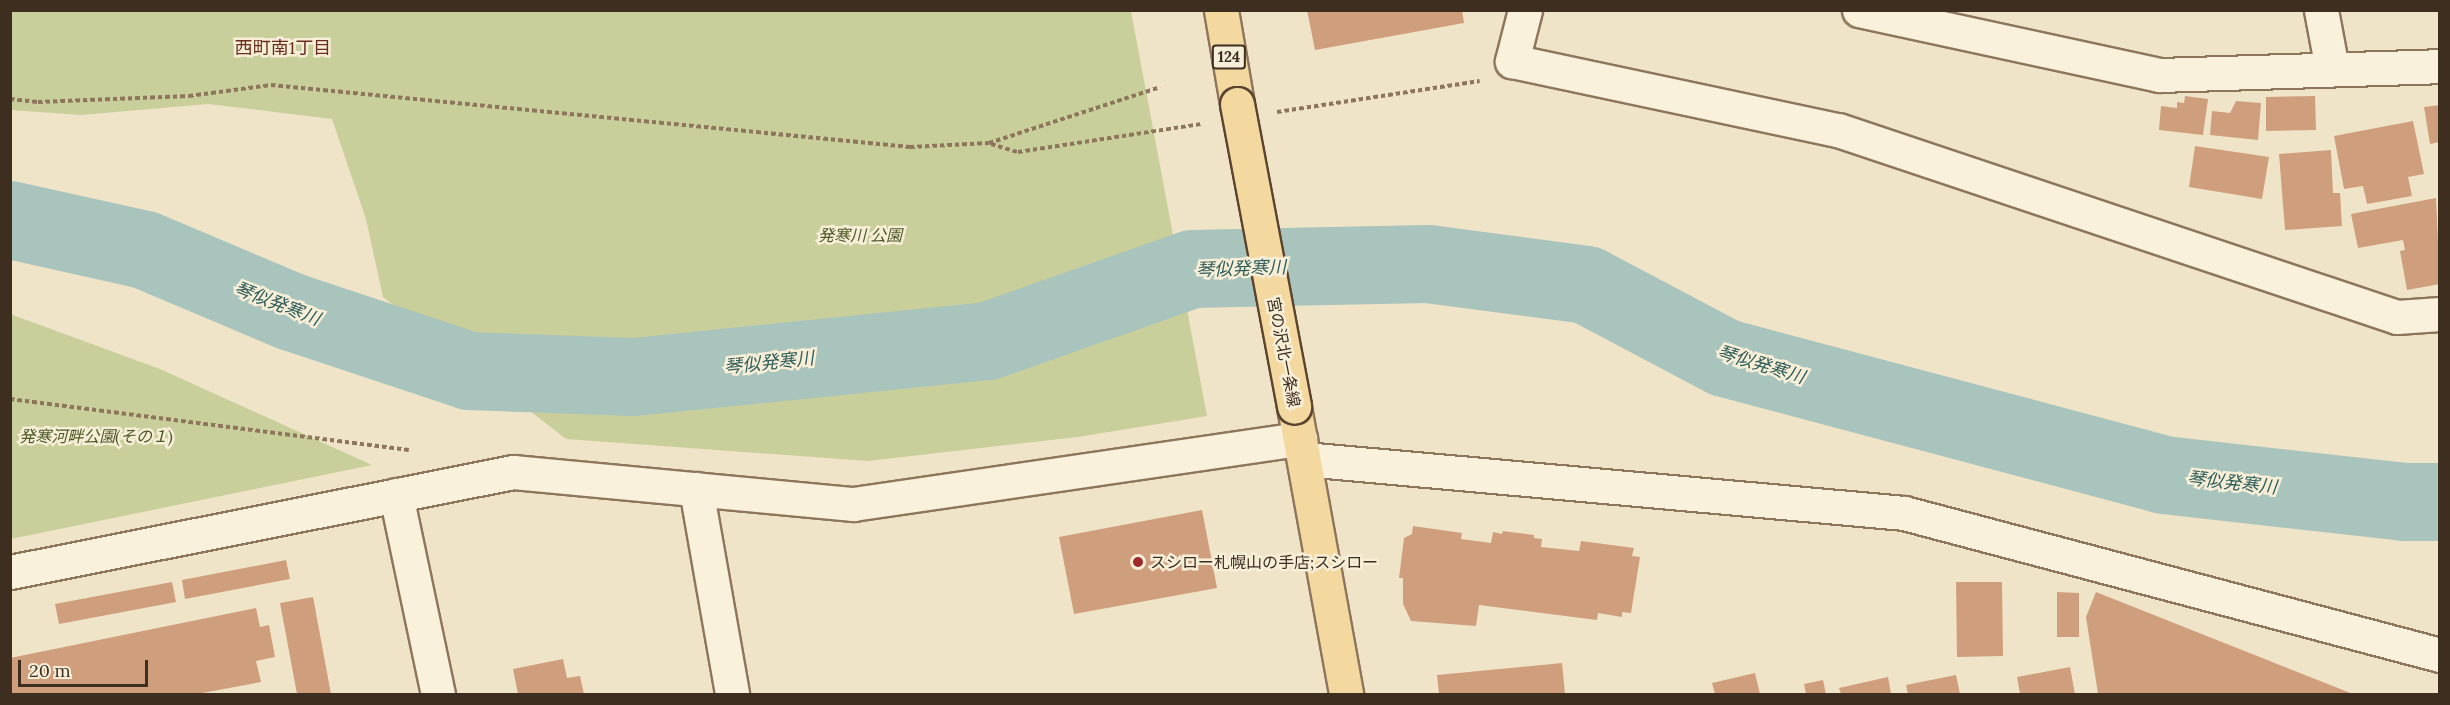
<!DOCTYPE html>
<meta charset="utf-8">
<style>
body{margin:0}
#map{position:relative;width:2450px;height:705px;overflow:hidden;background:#f0e4c8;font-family:Lora,"Noto Sans JP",serif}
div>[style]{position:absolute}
.green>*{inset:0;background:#c9cf9b}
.river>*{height:78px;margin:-39px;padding:0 39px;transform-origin:39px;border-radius:39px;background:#a9c4bc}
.building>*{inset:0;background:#cf9f7d}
.path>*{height:4px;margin-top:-2px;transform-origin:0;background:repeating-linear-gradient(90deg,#8d765c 0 4.5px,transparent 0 7.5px)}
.roads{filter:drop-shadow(2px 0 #8d765c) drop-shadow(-2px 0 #8d765c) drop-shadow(0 2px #8d765c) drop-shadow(0 -2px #8d765c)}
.minor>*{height:33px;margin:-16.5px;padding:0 16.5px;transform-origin:16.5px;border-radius:16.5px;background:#faf1dc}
.major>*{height:33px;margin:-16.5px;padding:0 16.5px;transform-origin:16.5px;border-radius:16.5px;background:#f3d9a0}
.bridges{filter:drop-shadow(2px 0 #5b4430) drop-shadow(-2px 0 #5b4430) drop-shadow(0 2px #5b4430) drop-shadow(0 -2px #5b4430)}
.major-bridge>*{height:33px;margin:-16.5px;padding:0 16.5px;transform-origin:16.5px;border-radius:16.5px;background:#f3d9a0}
.dots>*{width:16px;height:16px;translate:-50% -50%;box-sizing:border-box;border:3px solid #f7eed8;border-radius:50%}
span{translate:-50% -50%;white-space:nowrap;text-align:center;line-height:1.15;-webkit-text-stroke:5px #f7eed8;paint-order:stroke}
.shield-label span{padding:2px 4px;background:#f7eed8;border:2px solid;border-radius:4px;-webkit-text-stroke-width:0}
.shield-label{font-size:15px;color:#3d2e20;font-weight:700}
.park-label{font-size:16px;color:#4d5a26;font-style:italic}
.street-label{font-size:16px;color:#3d2e20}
.poi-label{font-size:16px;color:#3d2e20}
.left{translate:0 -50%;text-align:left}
.neighbourhood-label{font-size:18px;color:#6b2e1e}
.water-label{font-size:18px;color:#2f5d5a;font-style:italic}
.frame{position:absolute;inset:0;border:12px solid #3d2e20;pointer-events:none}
.scale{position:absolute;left:18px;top:660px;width:130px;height:27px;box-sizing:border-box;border:3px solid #3d2e20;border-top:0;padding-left:8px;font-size:18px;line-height:21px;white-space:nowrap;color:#3d2e20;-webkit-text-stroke:4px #f7eed8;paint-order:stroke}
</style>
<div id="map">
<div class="green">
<div style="clip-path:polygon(10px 11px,1131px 11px,1207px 416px,1078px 437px,868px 461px,566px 439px,383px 297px,366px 219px,332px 119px,208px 104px,81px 115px,11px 110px)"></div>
<div style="clip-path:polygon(10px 314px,160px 369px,372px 465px,11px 539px)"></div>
</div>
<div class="river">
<div style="left:10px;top:220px;width:138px;rotate:12.5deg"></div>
<div style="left:145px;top:250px;width:160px;rotate:22.9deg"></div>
<div style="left:292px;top:312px;width:187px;rotate:18.4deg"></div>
<div style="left:469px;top:371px;width:165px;rotate:2.1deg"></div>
<div style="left:634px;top:377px;width:356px;rotate:-5.8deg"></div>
<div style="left:988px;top:341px;width:216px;rotate:-19.4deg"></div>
<div style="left:1192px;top:269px;width:236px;rotate:-1.2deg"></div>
<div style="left:1428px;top:264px;width:160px;rotate:7.5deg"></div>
<div style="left:1587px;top:285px;width:156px;rotate:27.9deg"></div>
<div style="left:1725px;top:358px;width:454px;rotate:14.9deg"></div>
<div style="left:2164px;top:475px;width:243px;rotate:6.4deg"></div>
<div style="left:2405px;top:502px;width:35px"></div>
</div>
<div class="building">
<div style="clip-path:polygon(1307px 10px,1462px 10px,1464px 23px,1315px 50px)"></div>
<div style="clip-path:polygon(2185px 96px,2208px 99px,2203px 135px,2159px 130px,2161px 106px,2177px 108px,2177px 102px,2184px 103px)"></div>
<div style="clip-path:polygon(2315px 96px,2316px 130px,2266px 131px,2266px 97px)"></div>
<div style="clip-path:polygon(2236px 101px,2261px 103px,2258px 140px,2210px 135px,2212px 111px,2230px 113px)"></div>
<div style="clip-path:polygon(2440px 105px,2440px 142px,2430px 144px,2424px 107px)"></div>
<div style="clip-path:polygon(2413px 121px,2424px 174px,2408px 177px,2412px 196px,2367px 204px,2363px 186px,2344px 189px,2334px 136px)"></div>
<div style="clip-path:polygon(2195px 146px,2269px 157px,2262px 199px,2189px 187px)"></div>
<div style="clip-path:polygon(2331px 150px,2333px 193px,2340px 193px,2342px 226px,2285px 230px,2279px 154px)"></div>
<div style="clip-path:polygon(2436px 198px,2440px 284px,2407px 290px,2400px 251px,2405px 250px,2403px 240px,2358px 248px,2351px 214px)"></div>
<div style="clip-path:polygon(1202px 510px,1217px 588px,1074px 614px,1059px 537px)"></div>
<div style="clip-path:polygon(1413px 526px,1462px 533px,1461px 539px,1491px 543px,1493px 532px,1502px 534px,1503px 531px,1534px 535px,1534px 538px,1542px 539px,1541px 547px,1579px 551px,1581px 541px,1634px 548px,1632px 556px,1640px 557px,1631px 613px,1622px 612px,1622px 617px,1598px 613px,1597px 620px,1479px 605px,1476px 626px,1411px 621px,1403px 604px,1403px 578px,1399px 578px,1404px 538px,1412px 534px)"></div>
<div style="clip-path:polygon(286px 560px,290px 579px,185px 599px,182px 580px)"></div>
<div style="clip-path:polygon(172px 582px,176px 602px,59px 624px,55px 604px)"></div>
<div style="clip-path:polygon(1956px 582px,2002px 582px,2003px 656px,1957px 657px)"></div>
<div style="clip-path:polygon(2057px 592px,2079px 593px,2079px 637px,2057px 637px)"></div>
<div style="clip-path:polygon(2096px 592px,2353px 694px,2098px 694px,2086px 617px)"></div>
<div style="clip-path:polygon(313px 597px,331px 694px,297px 694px,280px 603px)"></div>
<div style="clip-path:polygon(256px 608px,260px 627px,269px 625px,275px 657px,256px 661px,261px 682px,197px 694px,10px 694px,10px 658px)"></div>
<div style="clip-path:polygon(563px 659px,567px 678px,580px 676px,584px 694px,518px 694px,513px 669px)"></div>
<div style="clip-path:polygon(1562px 663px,1565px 694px,1439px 694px,1437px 675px)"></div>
<div style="clip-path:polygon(2070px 667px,2075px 694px,2020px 694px,2017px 677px)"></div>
<div style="clip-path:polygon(1755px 673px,1760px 694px,1715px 694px,1712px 683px)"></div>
<div style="clip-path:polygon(1956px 675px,1960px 694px,1908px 694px,1906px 685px)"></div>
<div style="clip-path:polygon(1888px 677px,1891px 694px,1841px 694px,1839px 688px)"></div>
<div style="clip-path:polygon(1823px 680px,1826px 694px,1806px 694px,1804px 684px)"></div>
</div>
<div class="path">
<div style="left:10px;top:99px;width:28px;rotate:6deg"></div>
<div style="left:38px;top:102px;width:151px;rotate:-2.3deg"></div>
<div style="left:189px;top:96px;width:83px;rotate:-7.6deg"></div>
<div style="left:271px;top:85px;width:642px;rotate:5.54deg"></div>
<div style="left:910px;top:147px;width:79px;rotate:-2.9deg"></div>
<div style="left:989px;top:143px;width:180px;rotate:-18.1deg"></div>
<div style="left:1277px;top:112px;width:205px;rotate:-8.7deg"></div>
<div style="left:991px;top:144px;width:28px;rotate:17deg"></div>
<div style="left:1018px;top:152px;width:186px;rotate:-8.7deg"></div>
<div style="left:10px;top:399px;width:402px;rotate:7.3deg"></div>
</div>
<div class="roads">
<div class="minor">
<div style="left:1525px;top:10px;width:53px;rotate:104.3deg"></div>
<div style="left:1512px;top:61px;width:333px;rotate:12deg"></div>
<div style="left:1838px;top:130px;width:589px;rotate:18.5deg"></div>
<div style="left:2397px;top:317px;width:43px;rotate:-4deg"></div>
<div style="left:1859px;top:10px;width:307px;rotate:12.2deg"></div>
<div style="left:2159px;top:75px;width:281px;rotate:-1.8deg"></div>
<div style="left:2321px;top:10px;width:60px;rotate:79.4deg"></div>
<div style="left:1304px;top:459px;width:602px;rotate:5.14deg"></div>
<div style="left:1904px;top:513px;width:554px;rotate:14.84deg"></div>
<div style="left:696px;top:489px;width:208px;rotate:80deg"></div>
<div style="left:396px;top:495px;width:203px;rotate:78.1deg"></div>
<div style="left:10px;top:572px;width:513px;rotate:-11.24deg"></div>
<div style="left:513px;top:472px;width:342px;rotate:5.4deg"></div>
<div style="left:853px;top:504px;width:452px;rotate:-8.3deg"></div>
</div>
<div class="major">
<div style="left:1221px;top:10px;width:95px;rotate:80.3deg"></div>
<div style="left:1294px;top:407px;width:292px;rotate:79.7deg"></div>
</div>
</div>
<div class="bridges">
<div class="major-bridge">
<div style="left:1237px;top:104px;width:308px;rotate:79.3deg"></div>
</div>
</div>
<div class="dots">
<div style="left:1138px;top:562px;background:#9e2a2b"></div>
</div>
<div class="shield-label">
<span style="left:1229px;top:57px">124</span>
</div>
<div class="park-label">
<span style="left:860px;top:235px">発寒川 公園</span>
<span style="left:96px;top:436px">発寒河畔公園(その１)</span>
</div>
<div class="street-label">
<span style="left:1284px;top:352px;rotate:79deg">宮の沢北一条線</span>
</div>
<div class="poi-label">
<span class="left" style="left:1150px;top:562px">スシロー札幌山の手店;スシロー</span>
</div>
<div class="neighbourhood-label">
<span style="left:283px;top:48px">西町南1丁目</span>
</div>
<div class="water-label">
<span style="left:1241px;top:269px;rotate:-2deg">琴似発寒川</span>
<span style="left:277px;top:304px;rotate:21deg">琴似発寒川</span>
<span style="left:769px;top:363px;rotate:-6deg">琴似発寒川</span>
<span style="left:1761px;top:365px;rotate:17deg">琴似発寒川</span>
<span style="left:2232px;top:483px;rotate:6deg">琴似発寒川</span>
</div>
<div class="frame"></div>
<div class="scale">20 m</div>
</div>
